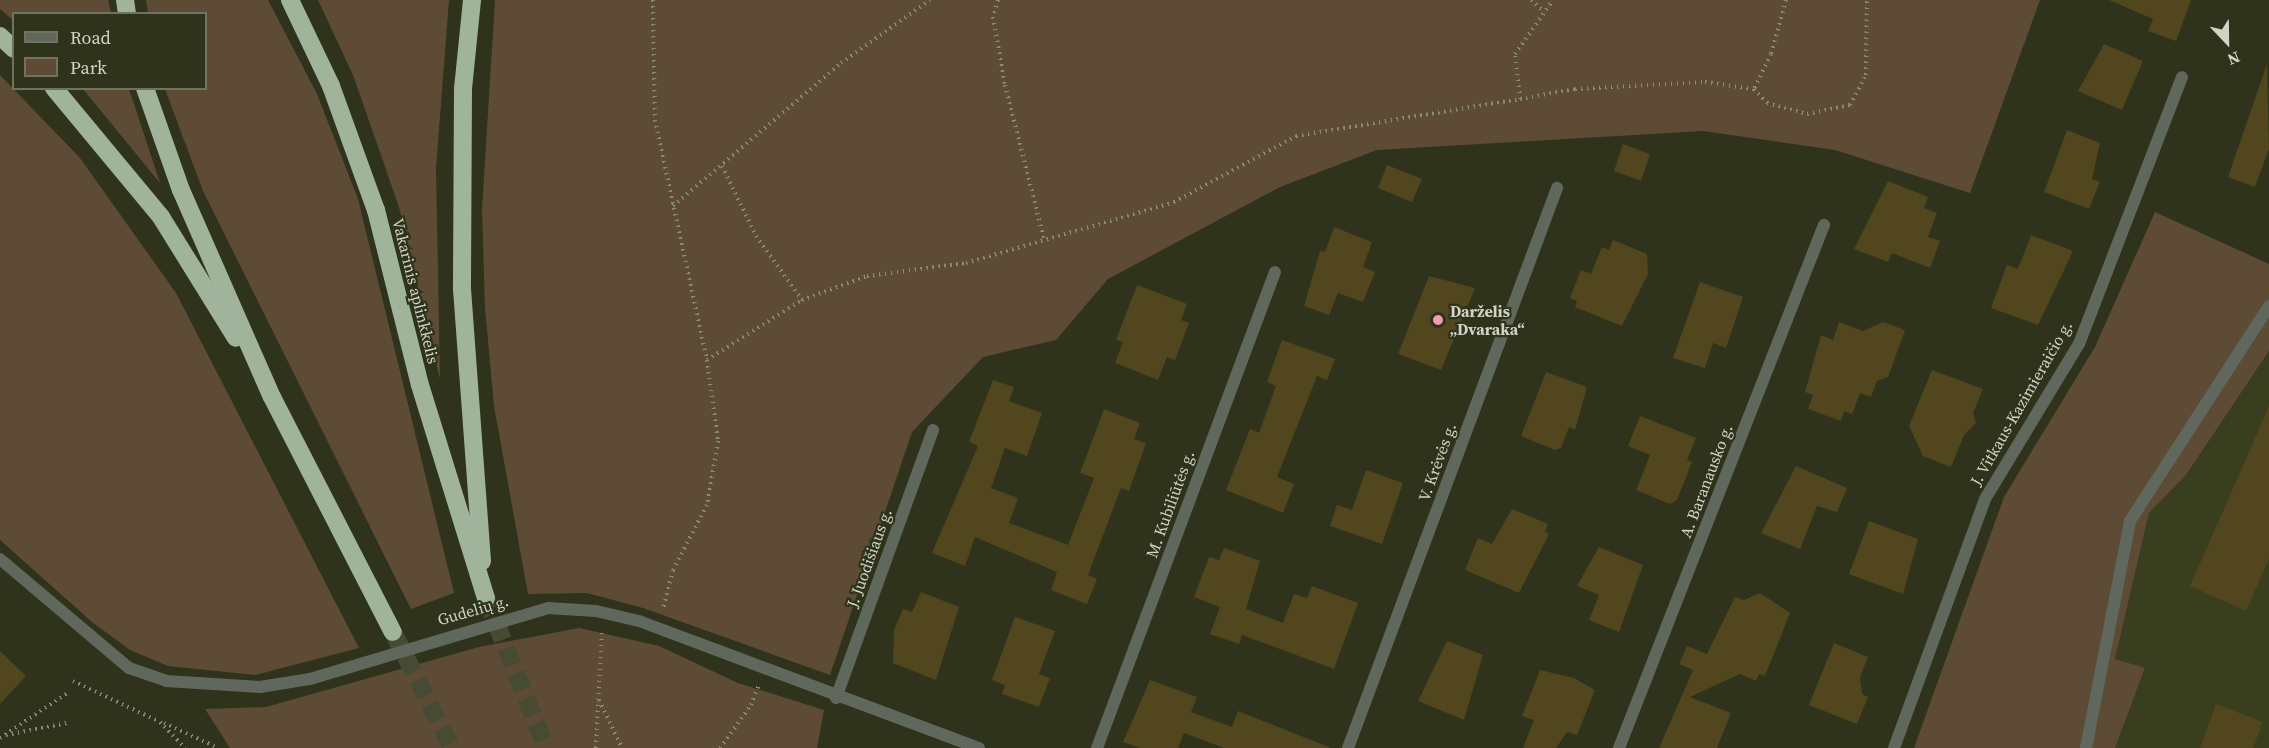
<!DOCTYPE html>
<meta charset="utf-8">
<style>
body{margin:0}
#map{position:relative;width:2269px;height:748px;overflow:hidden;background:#2f331b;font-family:"Source Serif 4",serif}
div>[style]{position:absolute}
.built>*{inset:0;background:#383e1e}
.green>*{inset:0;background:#5e4b35}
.building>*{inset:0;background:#51461e}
.highway-tunnel>*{height:18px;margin-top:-9px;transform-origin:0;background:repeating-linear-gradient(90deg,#474b34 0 18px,transparent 0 27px)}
.path>*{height:4px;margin-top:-2px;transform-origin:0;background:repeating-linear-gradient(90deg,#878b78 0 1.5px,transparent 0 6px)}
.street>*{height:12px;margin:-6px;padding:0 6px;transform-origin:6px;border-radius:6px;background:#60685e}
.highway>*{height:18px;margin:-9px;padding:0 9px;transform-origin:9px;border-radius:9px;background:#a0b49c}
.dots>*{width:16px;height:16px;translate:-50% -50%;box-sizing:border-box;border:3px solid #2f331b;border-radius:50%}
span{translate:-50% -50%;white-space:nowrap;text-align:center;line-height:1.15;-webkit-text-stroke:4.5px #2f331b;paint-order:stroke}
.street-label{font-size:16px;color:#d0d3c5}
.poi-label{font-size:16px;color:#d0d3c5;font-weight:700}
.left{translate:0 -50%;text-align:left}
.legend{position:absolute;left:12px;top:12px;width:195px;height:78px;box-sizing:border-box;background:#2f331b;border:2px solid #6f735f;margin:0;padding:8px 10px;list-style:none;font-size:18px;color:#d0d3c5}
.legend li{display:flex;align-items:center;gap:12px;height:30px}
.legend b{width:30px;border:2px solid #6f735f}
.north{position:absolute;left:2197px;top:12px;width:60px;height:60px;-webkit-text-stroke:4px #2f331b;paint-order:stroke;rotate:158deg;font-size:16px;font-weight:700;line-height:24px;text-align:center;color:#d0d3c5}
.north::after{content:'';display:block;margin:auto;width:21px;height:27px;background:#d0d3c5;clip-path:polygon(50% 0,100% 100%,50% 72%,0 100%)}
</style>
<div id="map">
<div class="built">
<div style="clip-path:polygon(2269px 351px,2269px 748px,2115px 748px,2145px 669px,2115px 659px,2149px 513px,2186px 475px)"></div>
</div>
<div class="green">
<div style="clip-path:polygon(0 0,108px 0,111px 13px,14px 14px,13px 20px,0 9px)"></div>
<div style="clip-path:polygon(146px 0,268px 0,317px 94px,358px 199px,454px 593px,411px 609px,203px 191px,165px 89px,206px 88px,206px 14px,148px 13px)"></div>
<div style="clip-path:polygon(318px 0,449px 0,436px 168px,440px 379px,399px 207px,353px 75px)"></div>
<div style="clip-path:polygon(495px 0,2040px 0,1970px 193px,1835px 150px,1703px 131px,1377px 150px,1280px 187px,1108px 279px,1056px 340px,983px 357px,912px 432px,830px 675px,643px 608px,587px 593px,528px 594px,494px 406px,485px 308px,482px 209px)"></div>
<div style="clip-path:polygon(0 75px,80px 158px,176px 293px,359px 648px,255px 675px,168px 666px,130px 650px,92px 622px,0 540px)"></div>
<div style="clip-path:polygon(82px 89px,129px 89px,160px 183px,83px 89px)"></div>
<div style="clip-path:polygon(2155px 212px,2269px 264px,2269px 351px,2186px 475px,2149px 513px,2115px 659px,2145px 668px,2115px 748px,1914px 748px,2004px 497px,2095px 347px)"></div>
<div style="clip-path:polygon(579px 628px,659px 646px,738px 683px,824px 710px,817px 748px,230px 748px,205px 709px,266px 707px,479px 647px)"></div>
</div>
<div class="building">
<div style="clip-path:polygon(2109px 0,2191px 0,2176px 41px,2148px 31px,2153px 19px)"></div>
<div style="clip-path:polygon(2104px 44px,2143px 61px,2122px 110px,2078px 91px)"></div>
<div style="clip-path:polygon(2267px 64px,2269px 149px,2255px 187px,2228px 177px)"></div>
<div style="clip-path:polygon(2067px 130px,2100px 143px,2092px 179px,2100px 182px,2089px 209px,2044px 192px)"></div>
<div style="clip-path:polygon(1623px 144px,1650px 154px,1641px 181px,1614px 171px)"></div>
<div style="clip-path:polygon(1387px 165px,1422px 179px,1412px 202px,1378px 188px)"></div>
<div style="clip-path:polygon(1888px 181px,1928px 197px,1924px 208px,1937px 213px,1928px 237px,1940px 241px,1930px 268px,1892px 253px,1888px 262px,1854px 249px)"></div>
<div style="clip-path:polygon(1334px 227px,1372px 242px,1363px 267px,1375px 272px,1363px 302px,1338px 293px,1329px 315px,1304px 306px,1320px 251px,1325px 252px)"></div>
<div style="clip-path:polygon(2031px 235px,2073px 251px,2038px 325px,1991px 308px,2007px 265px,2018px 269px)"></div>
<div style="clip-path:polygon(1613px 240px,1647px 254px,1648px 274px,1622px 326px,1575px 307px,1577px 301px,1570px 298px,1581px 270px,1591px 274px,1602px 247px,1609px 250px)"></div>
<div style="clip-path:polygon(1429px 276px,1475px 288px,1441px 370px,1398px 354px)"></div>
<div style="clip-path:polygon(1700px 282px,1743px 297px,1726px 348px,1713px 343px,1705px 368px,1673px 358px)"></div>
<div style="clip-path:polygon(1137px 285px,1187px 304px,1181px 320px,1189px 323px,1175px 360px,1167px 357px,1158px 380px,1115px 363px,1123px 342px,1116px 340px)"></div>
<div style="clip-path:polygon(1839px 322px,1863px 331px,1883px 322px,1905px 330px,1888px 377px,1877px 381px,1871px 397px,1860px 393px,1852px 414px,1844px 411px,1841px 421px,1808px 409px,1813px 395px,1805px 392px,1821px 335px,1833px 340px)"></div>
<div style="clip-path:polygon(1282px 340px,1335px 359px,1327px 380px,1317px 376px,1277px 477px,1294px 484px,1283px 513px,1226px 490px,1250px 429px,1259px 433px,1276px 386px,1267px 382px)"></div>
<div style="clip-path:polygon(1932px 370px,1983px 389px,1973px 413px,1976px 423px,1964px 435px,1951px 467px,1923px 456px,1909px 426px)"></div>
<div style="clip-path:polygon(1546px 372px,1587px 387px,1575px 430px,1569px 427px,1561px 448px,1555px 450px,1521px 436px)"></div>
<div style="clip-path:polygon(993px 380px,1014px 387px,1009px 401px,1042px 413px,1027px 456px,1005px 448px,991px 488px,1018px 498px,1009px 523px,1068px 545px,1094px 478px,1080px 473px,1104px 409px,1140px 423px,1134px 439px,1146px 443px,1129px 491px,1121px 488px,1088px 575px,1097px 579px,1087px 604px,1051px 590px,1057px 572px,975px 537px,965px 566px,932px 553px,978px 446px,969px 442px)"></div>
<div style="clip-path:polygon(2269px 406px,2269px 559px,2246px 611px,2190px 586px)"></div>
<div style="clip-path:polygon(1640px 416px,1696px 438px,1687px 460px,1692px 462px,1677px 500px,1670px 504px,1636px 490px,1650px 455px,1628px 446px)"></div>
<div style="clip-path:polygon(1796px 466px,1847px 488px,1837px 512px,1817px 506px,1800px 549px,1761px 533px)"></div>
<div style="clip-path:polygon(1366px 470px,1403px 483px,1382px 544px,1330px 526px,1337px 505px,1352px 510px)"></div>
<div style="clip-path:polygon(1512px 509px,1548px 524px,1545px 532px,1549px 534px,1519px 593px,1465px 570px,1478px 538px,1492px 544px)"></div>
<div style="clip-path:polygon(1869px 521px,1918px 539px,1903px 594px,1849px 574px)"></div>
<div style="clip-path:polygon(1599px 547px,1643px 565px,1619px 632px,1589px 620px,1599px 595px,1577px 586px)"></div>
<div style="clip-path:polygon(1224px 548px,1260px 561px,1246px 609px,1283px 623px,1294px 594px,1307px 598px,1312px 586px,1358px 603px,1334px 669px,1242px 635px,1239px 644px,1210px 634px,1220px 607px,1194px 597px,1209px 557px,1219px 560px)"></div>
<div style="clip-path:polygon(921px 592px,959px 607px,936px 680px,893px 663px,894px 630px,903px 609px,912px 612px)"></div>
<div style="clip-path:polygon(1760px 593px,1790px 613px,1765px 676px,1759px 674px,1756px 681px,1740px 674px,1690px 697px,1731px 713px,1717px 748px,1659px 748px,1693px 670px,1679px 664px,1687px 646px,1707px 654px,1735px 597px,1744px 600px)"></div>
<div style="clip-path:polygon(1015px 617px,1055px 631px,1039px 674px,1050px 678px,1039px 707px,1002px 694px,1005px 685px,992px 680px)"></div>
<div style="clip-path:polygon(1447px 641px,1483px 655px,1464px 720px,1418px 701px)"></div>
<div style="clip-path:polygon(1834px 643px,1868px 657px,1860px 677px,1862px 694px,1868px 697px,1857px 724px,1809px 705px)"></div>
<div style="clip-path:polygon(0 651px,26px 676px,0 704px)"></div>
<div style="clip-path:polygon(1540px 670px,1574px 678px,1595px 690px,1577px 735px,1567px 732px,1556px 748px,1523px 748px,1534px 720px,1522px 716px)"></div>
<div style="clip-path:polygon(1150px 680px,1197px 697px,1191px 712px,1232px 727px,1238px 711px,1331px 748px,1224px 748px,1184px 733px,1178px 748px,1140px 748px,1123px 742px)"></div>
<div style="clip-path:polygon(2216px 704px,2263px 722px,2253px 748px,2200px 748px)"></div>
</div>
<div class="highway-tunnel">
<div style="left:486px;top:598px;width:162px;rotate:68.2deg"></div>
<div style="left:393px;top:632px;width:130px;rotate:63deg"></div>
</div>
<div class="path">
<div style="left:653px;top:0;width:120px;rotate:89deg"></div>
<div style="left:655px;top:120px;width:246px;rotate:77.8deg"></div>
<div style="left:707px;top:360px;width:82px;rotate:82.3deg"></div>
<div style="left:718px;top:441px;width:65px;rotate:99.8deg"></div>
<div style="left:707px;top:505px;width:73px;rotate:117.6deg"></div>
<div style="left:673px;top:570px;width:40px;rotate:104.4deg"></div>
<div style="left:998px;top:0;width:18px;rotate:106deg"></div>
<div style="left:993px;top:17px;width:69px;rotate:80deg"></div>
<div style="left:1005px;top:85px;width:159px;rotate:75.8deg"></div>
<div style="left:1531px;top:0;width:18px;rotate:41deg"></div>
<div style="left:1786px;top:0;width:56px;rotate:105.5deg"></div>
<div style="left:1771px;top:54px;width:39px;rotate:116deg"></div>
<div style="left:1754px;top:89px;width:19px;rotate:47deg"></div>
<div style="left:1767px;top:103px;width:41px;rotate:15.4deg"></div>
<div style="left:1807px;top:114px;width:44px;rotate:-11.8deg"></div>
<div style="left:1850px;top:105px;width:34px;rotate:-62deg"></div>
<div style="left:1866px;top:75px;width:75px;rotate:-89.2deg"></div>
<div style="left:1520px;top:99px;width:56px;rotate:-10.3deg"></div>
<div style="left:1575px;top:89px;width:130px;rotate:-3.1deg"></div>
<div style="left:1705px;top:82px;width:49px;rotate:8.1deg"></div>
<div style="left:722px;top:166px;width:78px;rotate:64.1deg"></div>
<div style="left:756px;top:236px;width:79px;rotate:54.3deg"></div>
<div style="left:673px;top:206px;width:221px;rotate:-40.4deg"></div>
<div style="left:841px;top:63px;width:109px;rotate:-35.3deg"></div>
<div style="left:707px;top:360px;width:112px;rotate:-32.3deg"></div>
<div style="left:802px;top:300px;width:69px;rotate:-20.3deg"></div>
<div style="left:867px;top:276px;width:100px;rotate:-7.5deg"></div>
<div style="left:966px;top:263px;width:217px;rotate:-16.3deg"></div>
<div style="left:1174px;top:202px;width:139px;rotate:-28.4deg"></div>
<div style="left:1296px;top:136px;width:227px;rotate:-9.4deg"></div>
<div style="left:1520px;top:99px;width:45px;rotate:-96.3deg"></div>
<div style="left:1515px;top:54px;width:66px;rotate:-54.9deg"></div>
<div style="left:73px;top:681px;width:96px;rotate:25.2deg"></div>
<div style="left:160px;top:722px;width:36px;rotate:46deg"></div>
<div style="left:599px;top:700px;width:53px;rotate:64.4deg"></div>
<div style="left:164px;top:723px;width:60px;rotate:24.8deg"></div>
<div style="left:6px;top:735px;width:62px;rotate:-11.1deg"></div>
<div style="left:0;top:738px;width:83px;rotate:-33.7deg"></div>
<div style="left:596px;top:748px;width:117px;rotate:-87.1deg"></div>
<div style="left:720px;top:748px;width:53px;rotate:-54.2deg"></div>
<div style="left:751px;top:705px;width:22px;rotate:-69deg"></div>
</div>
<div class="street">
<div style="left:0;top:559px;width:169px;rotate:40.2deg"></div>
<div style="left:129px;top:668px;width:39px;rotate:19deg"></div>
<div style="left:166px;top:681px;width:94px;rotate:3.7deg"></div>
<div style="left:260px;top:687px;width:51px;rotate:-9.1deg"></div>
<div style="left:310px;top:679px;width:248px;rotate:-16.6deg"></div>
<div style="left:548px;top:608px;width:48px;rotate:3.6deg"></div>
<div style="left:596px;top:611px;width:44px;rotate:13.1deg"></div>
<div style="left:639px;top:621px;width:363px;rotate:20.5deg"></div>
<div style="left:836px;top:698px;width:285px;rotate:-70.1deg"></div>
<div style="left:1097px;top:748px;width:508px;rotate:-69.5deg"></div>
<div style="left:1348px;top:748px;width:598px;rotate:-69.53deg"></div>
<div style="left:1619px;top:748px;width:562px;rotate:-68.6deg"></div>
<div style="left:1894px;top:748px;width:265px;rotate:-69.9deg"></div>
<div style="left:1985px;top:499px;width:181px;rotate:-58.8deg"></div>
<div style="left:2079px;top:344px;width:286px;rotate:-68.9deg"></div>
<div style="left:2086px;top:748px;width:231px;rotate:-79deg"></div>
<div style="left:2130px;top:521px;width:256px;rotate:-57.1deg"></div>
</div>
<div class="highway">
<div style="left:125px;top:0;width:14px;rotate:82deg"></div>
<div style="left:290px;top:0;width:95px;rotate:64.5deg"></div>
<div style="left:331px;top:86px;width:132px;rotate:70.1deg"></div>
<div style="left:376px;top:210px;width:180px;rotate:75.9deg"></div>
<div style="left:420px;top:385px;width:223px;rotate:72.8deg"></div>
<div style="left:472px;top:0;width:89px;rotate:95.8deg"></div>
<div style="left:463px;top:89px;width:200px;rotate:90.3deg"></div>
<div style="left:462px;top:289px;width:273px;rotate:85.8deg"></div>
<div style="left:0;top:36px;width:19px;rotate:43deg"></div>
<div style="left:54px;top:88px;width:168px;rotate:50.3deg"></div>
<div style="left:161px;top:217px;width:142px;rotate:58.2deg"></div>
<div style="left:145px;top:88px;width:108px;rotate:70.6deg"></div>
<div style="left:181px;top:190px;width:226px;rotate:66.3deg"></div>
<div style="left:272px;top:397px;width:264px;rotate:62.8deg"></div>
</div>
<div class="dots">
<div style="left:1438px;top:320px;background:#f19ab2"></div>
</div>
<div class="street-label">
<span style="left:416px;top:291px;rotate:76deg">Vakarinis aplinkkelis</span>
<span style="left:2021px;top:403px;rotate:-60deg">J. Vitkaus-Kazimieraičio g.</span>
<span style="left:1437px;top:462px;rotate:-70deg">V. Krėvės g.</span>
<span style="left:1706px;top:481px;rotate:-69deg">A. Baranausko g.</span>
<span style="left:1170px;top:504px;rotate:-70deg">M. Kubiliūtės g.</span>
<span style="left:869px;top:558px;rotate:-70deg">J. Juodišiaus g.</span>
<span style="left:473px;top:610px;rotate:-16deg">Gudelių g.</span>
</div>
<div class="poi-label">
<span class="left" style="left:1450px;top:320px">Darželis<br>„Dvaraka“</span>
</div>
<ul class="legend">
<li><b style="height:8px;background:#60685e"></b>Road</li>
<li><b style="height:16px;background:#5e4b35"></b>Park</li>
</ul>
<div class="north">N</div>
</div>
